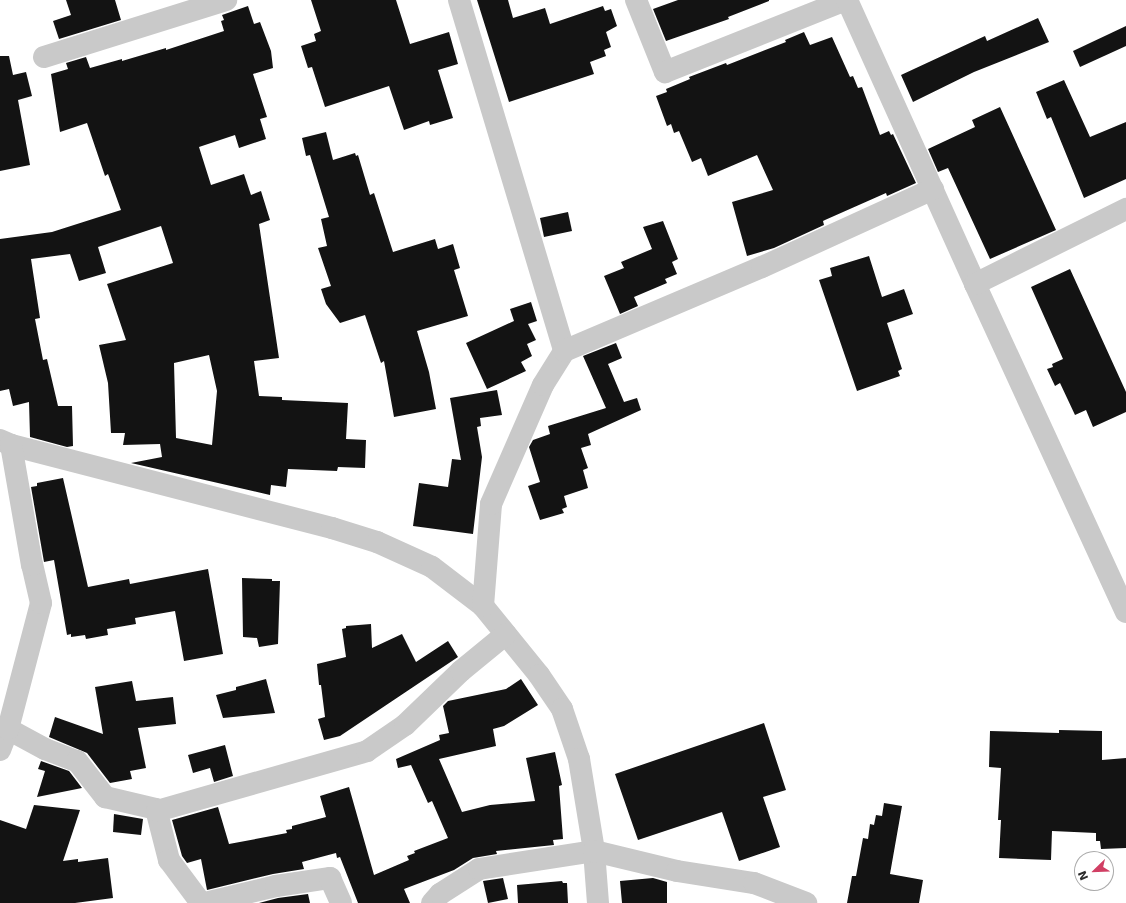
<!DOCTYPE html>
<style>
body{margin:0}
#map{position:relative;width:1126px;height:903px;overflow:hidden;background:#fff;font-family:"DejaVu Sans",sans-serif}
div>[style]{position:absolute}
.building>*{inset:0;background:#131313}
.minor>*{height:22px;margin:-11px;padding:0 11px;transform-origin:11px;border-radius:11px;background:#c9c9c9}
span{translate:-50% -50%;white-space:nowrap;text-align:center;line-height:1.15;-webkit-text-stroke:4px #fff;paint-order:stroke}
.north{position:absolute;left:1074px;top:851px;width:40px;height:40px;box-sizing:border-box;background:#fff;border:1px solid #ababab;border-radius:50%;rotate:247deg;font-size:11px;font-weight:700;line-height:16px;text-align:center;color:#2c2c2c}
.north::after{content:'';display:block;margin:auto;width:14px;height:18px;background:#d13f64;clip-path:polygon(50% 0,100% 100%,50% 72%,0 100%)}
</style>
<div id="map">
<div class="building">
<div style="clip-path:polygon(66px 0,115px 0,121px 20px,59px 39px,53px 21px,71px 15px)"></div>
<div style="clip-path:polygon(311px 0,396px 0,410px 44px,449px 32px,458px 64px,438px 70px,453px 118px,430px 125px,429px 121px,404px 130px,389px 86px,325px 107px,312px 67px,308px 68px,301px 46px,316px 41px,314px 34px,321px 31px)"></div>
<div style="clip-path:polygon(477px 0,508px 0,513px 18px,545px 8px,550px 24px,603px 6px,605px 11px,611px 9px,617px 26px,606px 32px,611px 47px,604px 50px,606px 56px,590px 62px,594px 74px,509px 102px)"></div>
<div style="clip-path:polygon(678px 0,769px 0,769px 1px,728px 17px,729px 19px,666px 41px,653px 9px)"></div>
<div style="clip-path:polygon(evenodd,248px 6px,254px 24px,260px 22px,271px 51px,273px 68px,253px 74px,267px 117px,260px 119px,266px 139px,239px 148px,235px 135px,199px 147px,211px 185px,244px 174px,251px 195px,261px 191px,270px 220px,259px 224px,279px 358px,254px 361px,259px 396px,282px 397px,282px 400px,348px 403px,346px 439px,366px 440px,365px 468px,338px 467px,337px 471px,288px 469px,286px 487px,271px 485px,270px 495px,131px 463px,162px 457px,160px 444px,123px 445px,125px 433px,111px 433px,108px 383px,99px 345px,126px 340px,107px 284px,173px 263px,161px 226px,98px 247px,106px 273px,79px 281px,70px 254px,31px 259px,40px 318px,35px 319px,43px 360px,47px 359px,58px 406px,72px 406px,73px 446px,67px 447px,30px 437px,29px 402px,13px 406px,9px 389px,0 391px,0 239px,52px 232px,121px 210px,108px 174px,105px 176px,87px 123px,60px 132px,51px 74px,68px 69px,66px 63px,86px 57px,90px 68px,122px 59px,122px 61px,166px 48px,166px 50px,224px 31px,221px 21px,224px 20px,222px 15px,248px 6px,209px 355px,217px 391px,212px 445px,176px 438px,174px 363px,209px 355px)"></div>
<div style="clip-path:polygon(1038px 18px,1049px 42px,974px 72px,913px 102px,901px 75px,985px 36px,987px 41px)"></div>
<div style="clip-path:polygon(1126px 26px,1126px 46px,1080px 67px,1073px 51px)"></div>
<div style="clip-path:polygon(804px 32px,810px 45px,832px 37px,850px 77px,853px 76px,858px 88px,862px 87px,880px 135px,889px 131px,891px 135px,893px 134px,916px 183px,887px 196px,886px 193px,825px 220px,823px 221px,824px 225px,774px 248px,747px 256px,732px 202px,773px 190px,757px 155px,708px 176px,701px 158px,692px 162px,679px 131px,674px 133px,671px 124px,667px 126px,656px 96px,667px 92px,666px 89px,690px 79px,689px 77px,726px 63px,727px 65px,786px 42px,785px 40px)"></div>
<div style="clip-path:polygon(0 56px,9px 56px,13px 75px,26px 72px,32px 96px,18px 100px,30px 165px,0 171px)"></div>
<div style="clip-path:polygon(1064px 80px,1090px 137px,1126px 122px,1126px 179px,1084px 198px,1051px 117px,1047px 119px,1036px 92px)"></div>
<div style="clip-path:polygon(1000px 107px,1056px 230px,990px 259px,948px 168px,938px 172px,928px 149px,975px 127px,972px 120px)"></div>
<div style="clip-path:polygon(326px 132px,333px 160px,355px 153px,356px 156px,358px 155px,370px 195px,374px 193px,393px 252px,435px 239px,438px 249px,453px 244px,460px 268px,454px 270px,468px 316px,417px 331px,429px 372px,436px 409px,394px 417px,384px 361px,381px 363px,365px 315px,340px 323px,326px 304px,321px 289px,331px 286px,318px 248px,327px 246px,321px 219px,329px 217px,310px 155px,306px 156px,302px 138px)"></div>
<div style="clip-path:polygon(568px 212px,572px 231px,544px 237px,540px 218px)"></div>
<div style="clip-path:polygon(663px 221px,678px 259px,672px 262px,677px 274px,665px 279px,667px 283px,634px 297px,638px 306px,620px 314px,604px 276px,624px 268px,621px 262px,652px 249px,643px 227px)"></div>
<div style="clip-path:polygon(869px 256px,882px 297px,904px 289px,913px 314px,887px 323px,902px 369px,898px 371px,900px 376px,857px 391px,819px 280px,832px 276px,830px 268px)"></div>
<div style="clip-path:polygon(1070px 269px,1126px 392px,1126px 412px,1093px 427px,1086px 410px,1075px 415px,1060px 383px,1055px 386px,1047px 369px,1053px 367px,1052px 364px,1063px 359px,1031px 287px)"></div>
<div style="clip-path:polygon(531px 302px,537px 321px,528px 324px,536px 340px,527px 344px,532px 356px,521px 362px,526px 371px,487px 389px,466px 343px,514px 321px,510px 309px)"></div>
<div style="clip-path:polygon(616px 343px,622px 358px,608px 364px,624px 402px,637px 398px,641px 410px,588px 434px,591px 445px,581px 448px,588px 468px,583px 470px,588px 488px,564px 496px,567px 507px,562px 509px,564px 513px,540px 520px,528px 486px,540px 482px,529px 447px,533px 440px,550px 434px,548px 426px,606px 408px,583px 356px)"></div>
<div style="clip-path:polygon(497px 390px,502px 415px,480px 418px,481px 426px,477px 427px,482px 457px,473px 534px,413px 526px,419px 483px,448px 487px,452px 459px,461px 460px,450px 398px)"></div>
<div style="clip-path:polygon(63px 478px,88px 587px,129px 579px,130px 584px,208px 569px,223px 654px,184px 661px,175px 611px,135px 618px,136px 624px,107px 629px,108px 635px,86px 639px,85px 635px,71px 637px,71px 634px,67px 635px,54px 560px,44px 562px,31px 487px,37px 486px,37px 483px)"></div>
<div style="clip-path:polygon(242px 578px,272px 579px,272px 581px,280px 581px,278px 644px,259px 647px,257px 638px,243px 637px)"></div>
<div style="clip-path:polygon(371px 624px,372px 648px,402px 634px,416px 662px,448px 641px,458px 657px,340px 736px,324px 740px,318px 719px,325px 717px,321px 685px,319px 685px,317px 664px,346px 657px,342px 629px,346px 628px,346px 626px)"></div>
<div style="clip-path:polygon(266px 679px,275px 713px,223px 718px,216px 695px,236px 690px,236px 687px)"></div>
<div style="clip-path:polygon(521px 679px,538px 705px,504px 726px,493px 729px,496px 746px,439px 759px,462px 812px,490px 805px,535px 801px,526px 758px,555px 752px,562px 785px,559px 786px,563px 839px,553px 840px,554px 845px,496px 851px,497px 854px,473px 858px,454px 870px,404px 889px,410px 903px,358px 903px,340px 857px,337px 858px,336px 853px,302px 862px,304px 869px,273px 874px,207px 890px,201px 859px,187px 863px,182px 856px,172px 820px,218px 807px,229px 844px,287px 833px,286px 830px,292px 829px,292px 826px,326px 817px,320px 796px,349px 787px,374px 875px,409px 860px,407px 856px,415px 853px,414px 851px,448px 838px,432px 801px,428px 803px,411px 765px,398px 768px,396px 759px,440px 740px,439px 735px,449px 733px,443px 706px,448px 701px,506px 689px)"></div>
<div style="clip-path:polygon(132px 681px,136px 701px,173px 697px,176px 724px,138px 728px,146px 768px,130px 771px,132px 779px,110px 783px,87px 753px,49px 737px,55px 717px,103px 734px,95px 687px)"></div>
<div style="clip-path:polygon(764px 723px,786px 790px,763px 797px,780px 847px,739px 861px,722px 812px,638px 840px,615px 774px)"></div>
<div style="clip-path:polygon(1059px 730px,1102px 731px,1102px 760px,1126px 758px,1126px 848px,1101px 849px,1100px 841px,1096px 841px,1096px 833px,1052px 831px,1051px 860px,999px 858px,1001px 820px,998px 820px,1001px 768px,989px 767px,990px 731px,1059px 733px)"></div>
<div style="clip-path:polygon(225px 745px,233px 776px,214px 782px,210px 768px,193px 773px,188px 755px)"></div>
<div style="clip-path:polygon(41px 761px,69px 771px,82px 788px,37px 797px,45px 771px,38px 769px)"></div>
<div style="clip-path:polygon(884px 803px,902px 806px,890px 874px,923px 880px,919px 903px,847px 903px,852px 876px,856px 876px,863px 838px,868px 839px,870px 824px,874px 825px,876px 815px,882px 816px)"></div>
<div style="clip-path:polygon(34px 805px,80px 810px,63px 861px,78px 859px,78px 862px,108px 858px,113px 898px,75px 903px,0 903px,0 820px,26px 829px)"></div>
<div style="clip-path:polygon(114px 814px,143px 819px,141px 835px,113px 832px)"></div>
<div style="clip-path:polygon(503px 878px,508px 899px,488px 903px,483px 881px)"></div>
<div style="clip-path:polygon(653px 878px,667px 882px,667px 903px,622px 903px,620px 881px)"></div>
<div style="clip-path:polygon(562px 881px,563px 883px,567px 883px,568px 903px,518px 903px,517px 885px)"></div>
<div style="clip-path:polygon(308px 894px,310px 903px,259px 903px,278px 898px)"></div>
</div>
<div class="minor">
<div style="left:459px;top:0;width:366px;rotate:73.3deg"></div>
<div style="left:636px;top:0;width:78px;rotate:68.1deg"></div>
<div style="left:665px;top:72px;width:195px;rotate:-21.7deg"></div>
<div style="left:847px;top:0;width:312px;rotate:65.7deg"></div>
<div style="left:975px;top:284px;width:361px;rotate:65.3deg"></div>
<div style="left:44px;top:57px;width:191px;rotate:-17.4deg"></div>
<div style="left:975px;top:284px;width:169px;rotate:-26.4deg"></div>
<div style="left:0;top:440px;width:12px;rotate:24deg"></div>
<div style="left:11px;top:445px;width:332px;rotate:14.5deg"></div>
<div style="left:332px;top:528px;width:47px;rotate:17.3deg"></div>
<div style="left:377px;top:542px;width:60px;rotate:24.4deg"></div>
<div style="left:432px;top:567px;width:64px;rotate:37.4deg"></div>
<div style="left:483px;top:606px;width:89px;rotate:50.9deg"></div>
<div style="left:539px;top:675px;width:41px;rotate:55.9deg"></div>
<div style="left:562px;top:709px;width:53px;rotate:71.2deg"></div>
<div style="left:579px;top:759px;width:93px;rotate:80.7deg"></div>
<div style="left:594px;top:851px;width:52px;rotate:85.6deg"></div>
<div style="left:483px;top:606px;width:102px;rotate:-85.5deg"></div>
<div style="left:491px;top:504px;width:130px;rotate:-66.4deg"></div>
<div style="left:543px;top:385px;width:40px;rotate:-58deg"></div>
<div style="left:564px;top:351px;width:215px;rotate:-23deg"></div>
<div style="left:762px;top:267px;width:188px;rotate:-24.5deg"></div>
<div style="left:0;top:729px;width:8px"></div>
<div style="left:8px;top:729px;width:42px;rotate:28.4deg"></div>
<div style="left:45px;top:749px;width:34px;rotate:21deg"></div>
<div style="left:77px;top:761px;width:46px;rotate:52.1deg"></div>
<div style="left:105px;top:797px;width:52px;rotate:13.2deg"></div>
<div style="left:156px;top:809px;width:53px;rotate:75.7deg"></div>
<div style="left:169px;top:860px;width:54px;rotate:53.3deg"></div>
<div style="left:0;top:750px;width:22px;rotate:-69deg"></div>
<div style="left:8px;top:729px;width:130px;rotate:-75.3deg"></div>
<div style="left:41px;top:603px;width:39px;rotate:-103deg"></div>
<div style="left:32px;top:565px;width:122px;rotate:-99.9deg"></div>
<div style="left:157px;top:811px;width:218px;rotate:-15.9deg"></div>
<div style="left:367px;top:751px;width:46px;rotate:-34.4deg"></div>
<div style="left:405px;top:725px;width:78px;rotate:-44deg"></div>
<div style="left:461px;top:671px;width:58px;rotate:-39.4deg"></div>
<div style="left:205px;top:903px;width:73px;rotate:-13.5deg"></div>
<div style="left:276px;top:886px;width:55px;rotate:-8.4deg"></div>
<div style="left:330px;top:878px;width:27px;rotate:66deg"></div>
<div style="left:432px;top:903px;width:12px;rotate:-48deg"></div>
<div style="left:440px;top:894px;width:46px;rotate:-32.7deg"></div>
<div style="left:479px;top:869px;width:116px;rotate:-8.9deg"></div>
<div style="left:594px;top:851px;width:85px;rotate:13.5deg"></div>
<div style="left:677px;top:871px;width:78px;rotate:8.9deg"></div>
<div style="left:754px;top:883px;width:56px;rotate:21deg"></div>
</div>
<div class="north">N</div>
</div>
